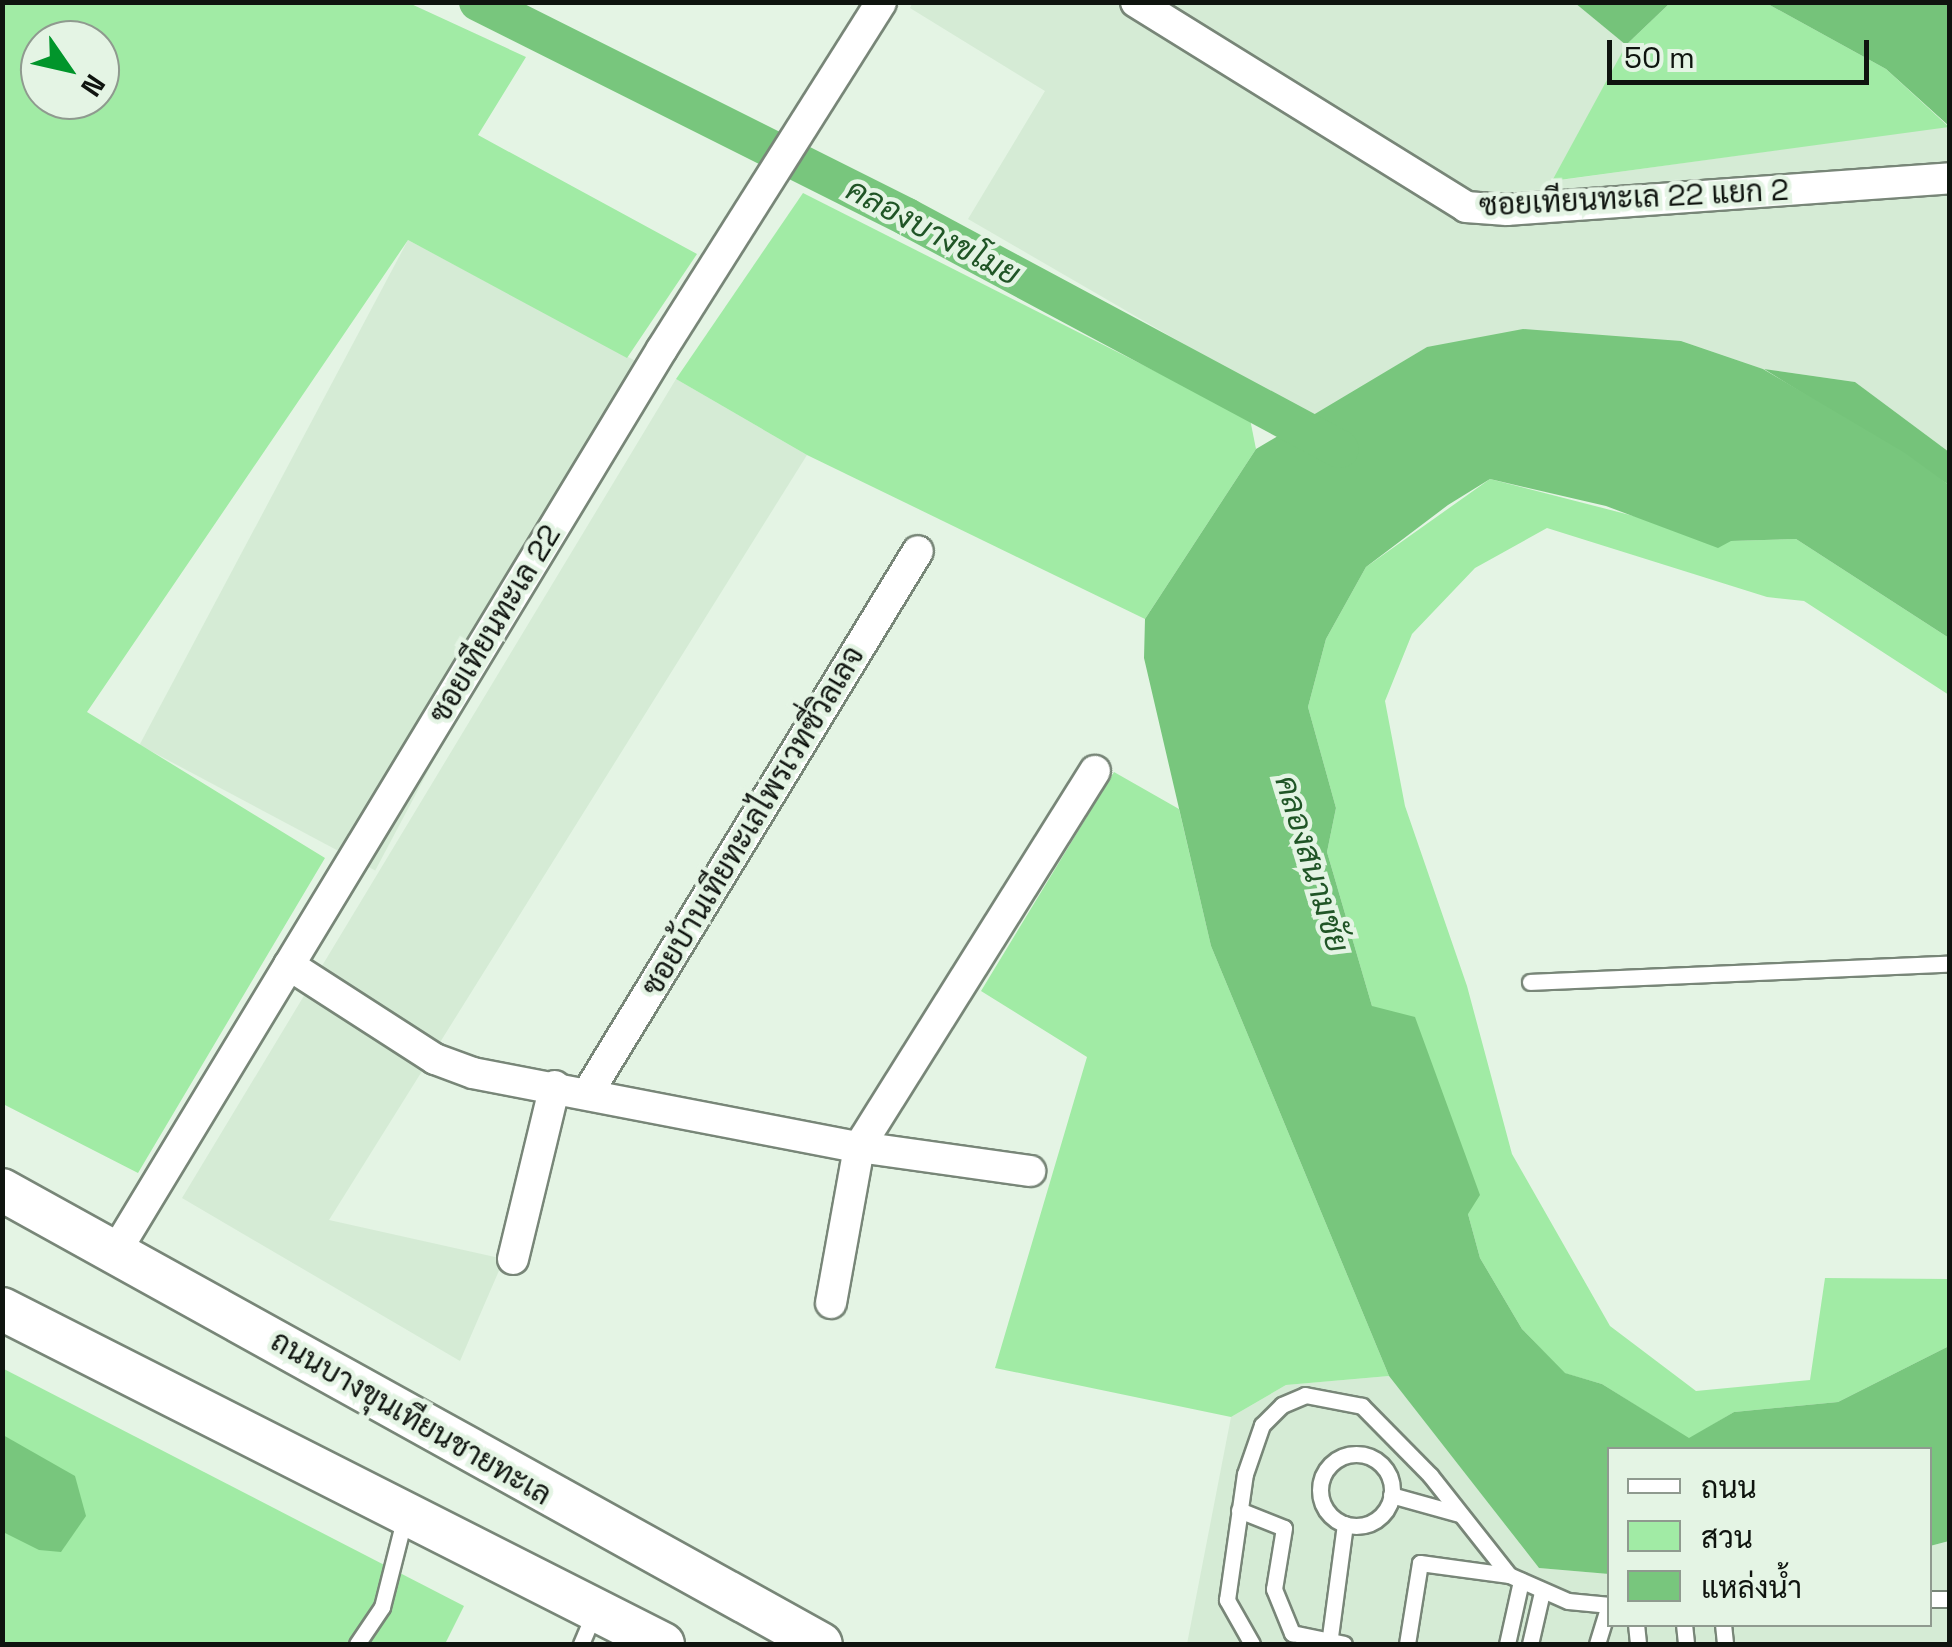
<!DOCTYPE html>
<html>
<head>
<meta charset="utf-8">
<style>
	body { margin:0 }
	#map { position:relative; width:1952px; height:1647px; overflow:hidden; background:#e4f4e4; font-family:"Space Grotesk",Sarabun,sans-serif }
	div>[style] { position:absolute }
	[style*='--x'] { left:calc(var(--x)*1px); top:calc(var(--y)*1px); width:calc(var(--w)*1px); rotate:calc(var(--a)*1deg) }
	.built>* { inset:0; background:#d5ebd5; transform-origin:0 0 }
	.green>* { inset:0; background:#a1eba5 }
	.forest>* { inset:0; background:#75c37a }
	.water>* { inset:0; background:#78c67d }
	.canal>* { height:38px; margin:-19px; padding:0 19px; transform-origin:19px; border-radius:19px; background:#78c67d }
	.roads { filter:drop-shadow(2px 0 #788678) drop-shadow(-2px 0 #788678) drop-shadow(0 2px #788678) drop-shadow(0 -2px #788678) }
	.lane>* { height:15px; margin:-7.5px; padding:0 7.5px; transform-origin:7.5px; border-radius:7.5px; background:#fff }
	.lane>.ring { margin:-7.5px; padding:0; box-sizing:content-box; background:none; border:15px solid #fff; border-radius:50% }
	.street>* { height:30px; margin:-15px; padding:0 15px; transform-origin:15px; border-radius:15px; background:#fff }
	.secondary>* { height:42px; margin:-21px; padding:0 21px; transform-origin:21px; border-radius:21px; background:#fff }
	span { translate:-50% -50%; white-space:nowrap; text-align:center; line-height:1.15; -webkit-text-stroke:9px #e4f4e4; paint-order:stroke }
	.street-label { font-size:30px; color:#0f140f }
	.water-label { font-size:32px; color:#205526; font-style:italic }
	.frame { position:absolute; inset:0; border:5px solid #0f140f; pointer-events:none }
	.legend { position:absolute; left:1607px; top:1447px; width:325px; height:180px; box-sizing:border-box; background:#e4f4e4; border:2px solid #8f9a8f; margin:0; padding:12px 18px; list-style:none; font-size:30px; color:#0f140f }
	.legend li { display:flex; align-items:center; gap:20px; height:50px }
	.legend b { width:50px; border:2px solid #8f9a8f }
	.north { position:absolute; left:20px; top:20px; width:100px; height:100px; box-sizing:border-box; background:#e4f4e4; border:2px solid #8f9a8f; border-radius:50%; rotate:124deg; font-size:28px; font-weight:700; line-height:40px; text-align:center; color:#0f140f }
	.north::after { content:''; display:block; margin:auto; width:35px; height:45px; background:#01952b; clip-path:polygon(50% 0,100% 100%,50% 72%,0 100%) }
	.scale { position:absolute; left:1607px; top:40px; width:262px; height:45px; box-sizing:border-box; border:5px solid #0f140f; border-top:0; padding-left:12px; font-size:30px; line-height:35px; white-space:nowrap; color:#0f140f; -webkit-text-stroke:8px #e4f4e4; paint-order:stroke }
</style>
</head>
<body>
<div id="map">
	<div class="built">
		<div style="clip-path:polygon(913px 2px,1575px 3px,1626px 45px,1554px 181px,1949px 126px,1949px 452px,1855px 382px,1763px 369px,1681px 341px,1427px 347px,1311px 418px,968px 219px,1045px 91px,910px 8px)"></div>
		<div style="left:408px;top:240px;width:267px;height:572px;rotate:28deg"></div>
		<div style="clip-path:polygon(676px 379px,807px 455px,329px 1220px,504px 1259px,460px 1361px,182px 1198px)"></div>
		<div style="clip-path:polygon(1389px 1376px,1539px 1568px,1609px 1574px,1610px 1624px,1930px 1624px,1930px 1546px,1949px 1541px,1949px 1644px,1187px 1644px,1231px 1417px,1286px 1385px)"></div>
	</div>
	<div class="green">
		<div style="clip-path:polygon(evenodd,2px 3px,409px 3px,526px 57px,478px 135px,697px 254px,627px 358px,408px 240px,87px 712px,325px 858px,138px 1173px,3px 1104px,2px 3px,40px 40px,100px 40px,100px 100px,40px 100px,40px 40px)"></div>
		<div style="clip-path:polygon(1670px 3px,1766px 3px,1886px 69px,1949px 127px,1552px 181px,1626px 45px)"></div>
		<div style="clip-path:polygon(803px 193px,1250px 419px,1256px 449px,1145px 619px,807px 455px,676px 379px)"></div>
		<div style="clip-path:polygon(1490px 479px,1731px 541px,1796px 539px,1949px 638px,1949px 695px,1804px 601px,1767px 597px,1547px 528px,1475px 568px,1412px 634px,1385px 701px,1405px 806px,1467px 986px,1512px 1154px,1610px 1326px,1696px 1391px,1810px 1380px,1825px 1278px,1949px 1279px,1949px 1346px,1838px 1402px,1734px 1412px,1689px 1439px,1602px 1384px,1564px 1373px,1522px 1329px,1480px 1258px,1468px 1214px,1372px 1006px,1327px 852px,1336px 808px,1308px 707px,1326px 639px,1366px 567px)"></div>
		<div style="clip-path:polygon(1114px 772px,1179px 809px,1211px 946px,1389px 1376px,1286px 1385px,1231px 1417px,995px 1368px,1087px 1057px,981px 991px)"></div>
		<div style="clip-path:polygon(2px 1368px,464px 1606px,445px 1644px,3px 1644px)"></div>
	</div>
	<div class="forest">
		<div style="clip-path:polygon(1575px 3px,1670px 3px,1626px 45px)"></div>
		<div style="clip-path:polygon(1766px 3px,1949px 3px,1949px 126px,1886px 69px)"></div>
		<div style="clip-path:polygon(1764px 369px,1855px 382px,1949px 452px,1949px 485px)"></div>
	</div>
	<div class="water">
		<div style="clip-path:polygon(1523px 329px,1681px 341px,1763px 369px,1905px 453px,1949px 485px,1949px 638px,1796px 539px,1731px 541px,1718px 548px,1606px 506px,1490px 479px,1448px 505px,1366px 567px,1326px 639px,1308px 707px,1336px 808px,1327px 852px,1372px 1006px,1415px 1017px,1480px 1195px,1468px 1214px,1480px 1258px,1522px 1329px,1565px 1373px,1602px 1384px,1689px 1438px,1734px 1412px,1838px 1402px,1949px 1346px,1949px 1541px,1930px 1546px,1930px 1450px,1610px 1450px,1609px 1574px,1539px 1568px,1389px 1376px,1211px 946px,1144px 658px,1145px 619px,1256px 449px,1427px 347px)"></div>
		<div style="clip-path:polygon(3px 1435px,75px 1476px,86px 1516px,61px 1552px,39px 1550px,3px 1532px)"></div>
	</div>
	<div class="canal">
		<div style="--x:478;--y:2;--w:480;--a:26.6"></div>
		<div style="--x:907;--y:217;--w:491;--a:28.2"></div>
	</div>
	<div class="roads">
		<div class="lane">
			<div style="--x:1530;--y:982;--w:420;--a:-2.5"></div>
			<div class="ring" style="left:1320px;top:1454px;width:57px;height:57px"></div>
			<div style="--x:1391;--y:1495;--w:71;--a:15.6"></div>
			<div style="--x:1239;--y:1510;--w:48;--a:21.8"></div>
			<div style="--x:1284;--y:1528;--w:62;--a:99.3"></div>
			<div style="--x:1274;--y:1589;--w:48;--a:67.8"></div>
			<div style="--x:1292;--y:1633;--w:53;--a:11.9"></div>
			<div style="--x:1930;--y:1599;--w:20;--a:0"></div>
			<div style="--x:1636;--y:1624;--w:20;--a:84"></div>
			<div style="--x:1684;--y:1624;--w:20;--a:84"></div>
			<div style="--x:1723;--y:1624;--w:20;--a:84"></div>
			<div style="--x:357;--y:1644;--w:45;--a:-56"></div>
			<div style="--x:382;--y:1607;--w:94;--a:-75.8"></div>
			<div style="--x:581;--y:1644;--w:34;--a:-67"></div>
			<div style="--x:1252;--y:1644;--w:51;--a:-119.6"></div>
			<div style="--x:1227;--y:1600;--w:127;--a:-81.9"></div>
			<div style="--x:1245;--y:1474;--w:52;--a:-70.9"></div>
			<div style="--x:1262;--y:1425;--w:28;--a:-45"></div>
			<div style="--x:1282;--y:1405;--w:25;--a:-23"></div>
			<div style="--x:1305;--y:1395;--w:58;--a:10.9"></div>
			<div style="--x:1362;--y:1406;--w:97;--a:45.4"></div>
			<div style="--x:1430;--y:1475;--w:127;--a:51.7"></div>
			<div style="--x:1509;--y:1575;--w:64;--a:23.8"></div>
			<div style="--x:1568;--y:1601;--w:42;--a:5.4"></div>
			<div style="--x:1329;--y:1644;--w:121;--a:-82.4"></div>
			<div style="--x:1407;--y:1644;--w:82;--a:-80.9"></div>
			<div style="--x:1420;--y:1563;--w:90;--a:7.7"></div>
			<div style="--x:1507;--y:1644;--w:65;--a:-77.5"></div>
			<div style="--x:1530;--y:1644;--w:53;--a:-77"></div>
			<div style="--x:1597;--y:1644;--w:41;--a:-72.9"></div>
		</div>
		<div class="street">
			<div style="--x:1136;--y:2;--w:388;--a:31.8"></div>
			<div style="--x:1466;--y:207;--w:41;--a:4.2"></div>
			<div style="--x:1507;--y:210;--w:444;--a:-4.1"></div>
			<div style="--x:289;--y:965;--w:174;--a:32.8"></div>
			<div style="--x:435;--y:1059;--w:40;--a:20.2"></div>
			<div style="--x:473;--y:1073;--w:393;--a:10.9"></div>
			<div style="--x:859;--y:1147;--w:173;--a:8"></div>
			<div style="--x:589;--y:1091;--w:632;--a:-58.65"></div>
			<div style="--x:116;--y:1251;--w:1054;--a:-58.81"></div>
			<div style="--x:662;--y:349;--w:410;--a:-57.7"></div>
			<div style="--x:513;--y:1259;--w:178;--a:-76.4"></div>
			<div style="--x:831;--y:1303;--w:158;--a:-79.8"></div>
			<div style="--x:859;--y:1147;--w:444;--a:-57.9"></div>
		</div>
		<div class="secondary">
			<div style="--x:2;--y:1190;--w:936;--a:29"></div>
			<div style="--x:2;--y:1309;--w:741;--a:26.88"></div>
		</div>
	</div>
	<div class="street-label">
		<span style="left:1634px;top:198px;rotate:-3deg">ซอยเทียนทะเล 22 แยก 2</span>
		<span style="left:495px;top:624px;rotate:-59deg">ซอยเทียนทะเล 22</span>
		<span style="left:753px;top:821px;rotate:-59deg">ซอยบ้านเทียทะเลไพรเวทซี่วิลเลจ</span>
		<span style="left:411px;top:1418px;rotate:30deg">ถนนบางขุนเทียนชายทะเล</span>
	</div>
	<div class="water-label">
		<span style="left:933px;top:232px;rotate:28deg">คลองบางขโมย</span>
		<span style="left:1312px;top:864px;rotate:73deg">คลองสนามชัย</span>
	</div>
	<div class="frame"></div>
	<ul class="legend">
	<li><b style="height:12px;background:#fff"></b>ถนน</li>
	<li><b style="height:28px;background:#a1eba5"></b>สวน</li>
	<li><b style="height:28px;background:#78c67d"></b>แหล่งน้ำ</li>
	</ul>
	<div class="north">N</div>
	<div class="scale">50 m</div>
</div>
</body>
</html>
